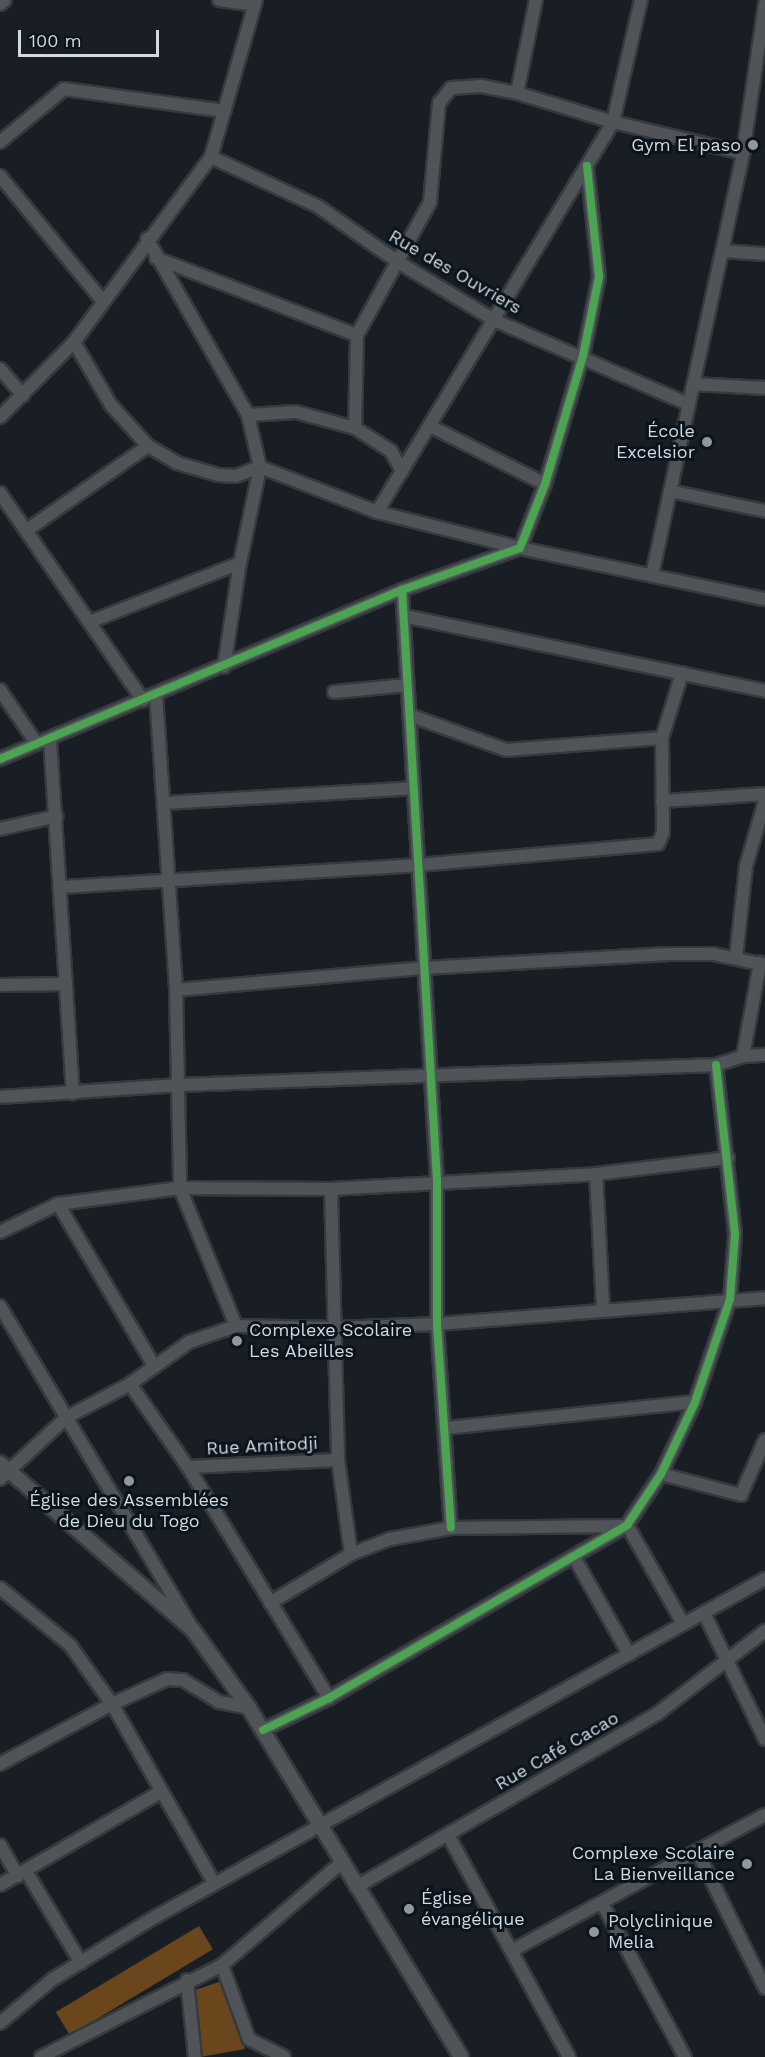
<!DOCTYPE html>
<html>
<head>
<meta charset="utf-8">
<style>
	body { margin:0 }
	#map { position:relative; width:765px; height:2057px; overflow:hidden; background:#181e23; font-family:"Work Sans",sans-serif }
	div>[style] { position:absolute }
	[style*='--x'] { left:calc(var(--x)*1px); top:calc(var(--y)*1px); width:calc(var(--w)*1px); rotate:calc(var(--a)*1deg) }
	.water>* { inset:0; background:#6b451b; transform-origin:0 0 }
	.roads { filter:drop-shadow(2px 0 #353a3e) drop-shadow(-2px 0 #353a3e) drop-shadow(0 2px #353a3e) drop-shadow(0 -2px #353a3e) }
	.minor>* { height:12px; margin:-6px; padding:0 6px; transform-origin:6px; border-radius:6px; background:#505459 }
	.tertiary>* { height:14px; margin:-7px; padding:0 7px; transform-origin:7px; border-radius:7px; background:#505459 }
	.cycleway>* { height:8px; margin:-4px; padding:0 4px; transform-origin:4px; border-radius:4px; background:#4ca352 }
	.dots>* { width:16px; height:16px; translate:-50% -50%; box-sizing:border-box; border:3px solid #0b141d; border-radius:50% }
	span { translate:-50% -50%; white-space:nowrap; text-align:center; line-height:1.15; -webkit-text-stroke:6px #0b141d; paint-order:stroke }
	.poi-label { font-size:18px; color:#d2d9df }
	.right { translate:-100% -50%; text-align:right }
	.left { translate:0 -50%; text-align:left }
	.street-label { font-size:18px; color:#d2d9df }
	.scale { position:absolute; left:18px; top:30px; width:141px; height:27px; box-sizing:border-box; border:3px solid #d2d9df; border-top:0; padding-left:8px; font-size:18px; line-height:21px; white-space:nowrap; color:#d2d9df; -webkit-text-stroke:4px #0b141d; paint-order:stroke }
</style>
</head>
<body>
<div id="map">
	<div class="water">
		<div style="left:199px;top:1926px;width:27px;height:167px;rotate:59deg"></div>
		<div style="clip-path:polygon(222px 1981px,245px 2049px,200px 2057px,192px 1991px)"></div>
	</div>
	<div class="roads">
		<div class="minor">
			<div style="--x:219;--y:0;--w:35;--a:8"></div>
			<div style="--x:0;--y:4;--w:6;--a:-39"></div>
			<div style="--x:517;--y:93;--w:95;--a:-78.5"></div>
			<div style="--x:0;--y:142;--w:83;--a:-39.6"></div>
			<div style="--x:64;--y:89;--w:162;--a:7.8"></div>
			<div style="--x:211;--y:157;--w:119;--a:24.8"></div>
			<div style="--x:319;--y:207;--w:96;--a:34.8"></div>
			<div style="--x:398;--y:262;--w:112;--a:31.1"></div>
			<div style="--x:494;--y:320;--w:211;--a:23.4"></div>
			<div style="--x:0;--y:176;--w:161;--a:50.6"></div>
			<div style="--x:722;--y:251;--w:43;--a:4"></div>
			<div style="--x:156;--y:258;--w:215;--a:21"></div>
			<div style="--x:357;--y:335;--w:93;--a:91.2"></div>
			<div style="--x:357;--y:335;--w:152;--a:-61.2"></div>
			<div style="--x:430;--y:202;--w:99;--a:-84.8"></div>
			<div style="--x:439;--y:103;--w:19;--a:-51"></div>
			<div style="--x:451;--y:88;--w:30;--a:-4"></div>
			<div style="--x:481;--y:86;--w:37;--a:11"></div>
			<div style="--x:517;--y:93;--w:100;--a:16.8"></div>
			<div style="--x:613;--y:122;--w:134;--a:13.4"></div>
			<div style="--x:74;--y:342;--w:73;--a:59.6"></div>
			<div style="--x:111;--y:405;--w:55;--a:47.9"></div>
			<div style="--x:148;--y:446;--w:34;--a:30"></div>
			<div style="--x:177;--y:463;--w:43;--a:16.3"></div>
			<div style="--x:218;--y:475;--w:18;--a:3"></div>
			<div style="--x:236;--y:476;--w:26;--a:-21"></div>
			<div style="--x:260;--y:467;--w:53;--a:-103"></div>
			<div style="--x:248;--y:415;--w:203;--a:-119.8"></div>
			<div style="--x:0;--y:369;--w:35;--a:49"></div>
			<div style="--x:693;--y:384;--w:72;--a:3.2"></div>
			<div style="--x:248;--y:415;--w:48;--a:-3.6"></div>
			<div style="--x:296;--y:412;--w:61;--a:15.2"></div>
			<div style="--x:355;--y:428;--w:43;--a:32.6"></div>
			<div style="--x:391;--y:451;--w:23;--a:61"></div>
			<div style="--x:0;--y:417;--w:105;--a:-45.4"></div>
			<div style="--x:74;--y:342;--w:230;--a:-53.5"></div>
			<div style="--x:211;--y:157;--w:163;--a:-74"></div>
			<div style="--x:430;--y:426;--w:129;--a:26.8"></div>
			<div style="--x:670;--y:491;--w:97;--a:11.9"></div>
			<div style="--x:0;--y:493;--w:252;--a:55.4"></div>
			<div style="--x:377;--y:512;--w:456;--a:-58.8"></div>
			<div style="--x:613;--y:122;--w:125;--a:-77.1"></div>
			<div style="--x:27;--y:530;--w:147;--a:-34.8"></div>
			<div style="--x:652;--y:575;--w:432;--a:-77.8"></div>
			<div style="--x:743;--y:153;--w:151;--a:-81.6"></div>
			<div style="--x:402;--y:590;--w:592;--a:86.61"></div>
			<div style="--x:437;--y:1181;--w:143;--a:90"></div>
			<div style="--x:437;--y:1324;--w:204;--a:86.1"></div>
			<div style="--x:404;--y:616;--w:369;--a:11.7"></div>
			<div style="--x:92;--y:621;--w:159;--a:-21.4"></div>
			<div style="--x:224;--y:667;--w:105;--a:-81.3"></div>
			<div style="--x:240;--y:563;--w:98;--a:-78.2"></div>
			<div style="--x:260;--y:467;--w:125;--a:21"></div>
			<div style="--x:377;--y:512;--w:147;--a:14.1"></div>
			<div style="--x:520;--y:548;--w:250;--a:11.8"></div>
			<div style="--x:0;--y:690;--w:65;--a:55.6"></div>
			<div style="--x:334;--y:692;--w:74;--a:-5.4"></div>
			<div style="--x:156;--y:695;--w:296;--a:86.1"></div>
			<div style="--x:176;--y:990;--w:198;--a:88.8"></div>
			<div style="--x:180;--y:1188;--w:149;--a:67.9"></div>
			<div style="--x:409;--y:715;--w:103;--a:19.8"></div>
			<div style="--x:506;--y:750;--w:156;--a:-4.4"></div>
			<div style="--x:50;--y:739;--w:355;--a:86.3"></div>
			<div style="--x:0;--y:759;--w:436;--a:-22.8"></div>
			<div style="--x:402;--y:590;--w:125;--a:-19.6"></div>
			<div style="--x:520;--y:548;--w:69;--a:-68.7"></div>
			<div style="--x:545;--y:484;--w:134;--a:-73.5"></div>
			<div style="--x:583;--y:356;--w:81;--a:-78.6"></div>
			<div style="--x:599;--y:277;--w:112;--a:-96.2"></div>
			<div style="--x:662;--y:801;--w:103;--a:-3.9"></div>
			<div style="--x:164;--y:803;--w:250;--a:-3.4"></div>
			<div style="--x:0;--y:829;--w:58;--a:-12.8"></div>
			<div style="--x:62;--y:887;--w:357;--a:-3.5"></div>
			<div style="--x:418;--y:865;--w:241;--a:-5"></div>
			<div style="--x:658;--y:844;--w:12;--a:-66"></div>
			<div style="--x:663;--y:833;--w:95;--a:-90.6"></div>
			<div style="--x:662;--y:738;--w:68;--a:-72.9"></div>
			<div style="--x:736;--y:957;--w:92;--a:-83.7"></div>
			<div style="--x:746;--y:866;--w:68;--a:-73.7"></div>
			<div style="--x:0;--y:985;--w:66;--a:-0.9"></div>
			<div style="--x:176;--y:990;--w:249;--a:-5.1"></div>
			<div style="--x:424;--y:968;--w:245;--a:-3.3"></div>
			<div style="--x:669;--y:954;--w:44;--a:0"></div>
			<div style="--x:713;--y:954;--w:53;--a:11.9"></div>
			<div style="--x:743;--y:1056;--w:95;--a:-79.6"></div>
			<div style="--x:0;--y:1097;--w:180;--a:-3.8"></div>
			<div style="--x:180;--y:1085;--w:536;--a:-2.14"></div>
			<div style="--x:716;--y:1065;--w:28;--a:-18"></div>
			<div style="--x:743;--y:1056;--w:22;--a:-3"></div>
			<div style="--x:596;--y:1174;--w:135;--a:87"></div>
			<div style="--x:331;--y:1189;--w:271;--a:88.5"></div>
			<div style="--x:338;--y:1460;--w:95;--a:82.1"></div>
			<div style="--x:58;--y:1204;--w:186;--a:59.3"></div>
			<div style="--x:0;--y:1232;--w:64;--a:-25.8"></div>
			<div style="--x:58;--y:1204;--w:123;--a:-7.5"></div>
			<div style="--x:180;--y:1188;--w:151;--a:0.4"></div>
			<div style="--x:331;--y:1189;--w:265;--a:-3.2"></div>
			<div style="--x:596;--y:1174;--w:133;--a:-6.9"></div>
			<div style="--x:0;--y:1306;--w:373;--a:59.2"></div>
			<div style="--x:130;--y:1384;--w:101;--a:55.1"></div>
			<div style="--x:188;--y:1467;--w:271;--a:58.6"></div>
			<div style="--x:446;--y:1428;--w:250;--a:-6"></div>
			<div style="--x:188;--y:1467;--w:150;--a:-2.7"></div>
			<div style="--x:661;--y:1474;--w:83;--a:14.7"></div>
			<div style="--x:741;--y:1495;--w:60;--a:-66.4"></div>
			<div style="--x:0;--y:1479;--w:91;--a:-42.8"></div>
			<div style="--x:67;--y:1417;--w:71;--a:-27.6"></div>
			<div style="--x:130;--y:1384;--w:72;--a:-35.4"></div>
			<div style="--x:189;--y:1342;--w:50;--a:-18.8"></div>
			<div style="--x:236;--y:1326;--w:101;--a:1.1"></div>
			<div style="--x:337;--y:1328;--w:100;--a:-2.3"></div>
			<div style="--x:437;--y:1324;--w:329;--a:-4.5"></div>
			<div style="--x:627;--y:1525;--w:113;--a:60.3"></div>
			<div style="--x:0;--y:1588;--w:90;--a:39.2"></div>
			<div style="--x:70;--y:1645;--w:72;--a:54.6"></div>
			<div style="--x:112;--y:1704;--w:206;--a:60.3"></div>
			<div style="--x:270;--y:1603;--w:95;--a:-31.2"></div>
			<div style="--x:351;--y:1554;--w:42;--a:-21"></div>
			<div style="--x:390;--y:1539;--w:62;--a:-10.2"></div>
			<div style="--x:451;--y:1528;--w:171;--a:-0.7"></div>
			<div style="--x:704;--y:1613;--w:140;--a:64.2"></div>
			<div style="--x:629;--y:1654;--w:155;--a:-28.9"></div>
			<div style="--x:263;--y:1730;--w:73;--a:-25.9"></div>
			<div style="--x:329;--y:1698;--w:345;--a:-30.1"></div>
			<div style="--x:627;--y:1525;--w:61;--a:-56.3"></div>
			<div style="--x:661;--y:1474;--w:80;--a:-64.7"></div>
			<div style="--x:695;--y:1402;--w:109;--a:-71.2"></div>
			<div style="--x:730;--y:1299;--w:65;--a:-85.6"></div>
			<div style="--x:735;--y:1234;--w:170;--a:-96.4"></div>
			<div style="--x:0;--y:1764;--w:127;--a:-28.2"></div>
			<div style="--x:112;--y:1704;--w:60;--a:-24.4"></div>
			<div style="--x:167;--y:1679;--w:16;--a:4"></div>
			<div style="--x:183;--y:1680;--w:42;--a:31.4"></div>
			<div style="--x:219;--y:1702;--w:31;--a:11"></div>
			<div style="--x:448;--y:1835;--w:253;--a:61.4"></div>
			<div style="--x:0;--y:1845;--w:36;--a:60"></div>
			<div style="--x:697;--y:1851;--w:77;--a:-27.9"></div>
			<div style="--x:26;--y:1871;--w:107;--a:59.1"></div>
			<div style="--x:0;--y:1885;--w:187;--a:-30.1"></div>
			<div style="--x:356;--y:1887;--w:349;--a:-29.9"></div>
			<div style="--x:658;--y:1713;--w:135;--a:-37.5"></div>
			<div style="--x:603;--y:1905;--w:173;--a:61.7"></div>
			<div style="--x:513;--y:1950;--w:209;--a:-28.3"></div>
			<div style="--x:697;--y:1851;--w:153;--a:63.6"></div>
			<div style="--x:222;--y:1965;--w:79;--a:70"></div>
			<div style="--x:249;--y:2039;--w:39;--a:27"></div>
			<div style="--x:187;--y:1980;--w:77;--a:84.1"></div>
			<div style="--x:0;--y:2023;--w:69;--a:-39.7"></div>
			<div style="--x:53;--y:1979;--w:119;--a:-31.3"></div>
			<div style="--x:155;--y:1917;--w:542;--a:-29.02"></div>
			<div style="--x:629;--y:1654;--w:112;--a:-119.6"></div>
			<div style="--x:41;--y:2057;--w:203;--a:-26.9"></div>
			<div style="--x:222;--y:1965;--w:157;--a:-40.6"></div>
		</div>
		<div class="tertiary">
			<div style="--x:0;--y:1463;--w:255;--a:40.9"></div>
			<div style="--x:193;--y:1630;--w:96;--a:54.3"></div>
			<div style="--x:249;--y:1708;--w:408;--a:58.7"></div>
		</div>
	</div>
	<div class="cycleway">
		<div style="--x:402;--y:590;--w:592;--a:86.61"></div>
		<div style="--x:437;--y:1181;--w:143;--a:90"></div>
		<div style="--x:437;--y:1324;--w:204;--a:86.1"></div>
		<div style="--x:0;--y:759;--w:436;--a:-22.8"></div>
		<div style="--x:402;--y:590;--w:125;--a:-19.6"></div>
		<div style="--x:520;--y:548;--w:69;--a:-68.7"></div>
		<div style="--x:545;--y:484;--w:134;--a:-73.5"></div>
		<div style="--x:583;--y:356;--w:81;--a:-78.6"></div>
		<div style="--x:599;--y:277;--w:112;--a:-96.2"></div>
		<div style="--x:263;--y:1730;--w:73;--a:-25.9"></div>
		<div style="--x:329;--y:1698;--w:345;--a:-30.1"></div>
		<div style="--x:627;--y:1525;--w:61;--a:-56.3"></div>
		<div style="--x:661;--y:1474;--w:80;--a:-64.7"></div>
		<div style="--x:695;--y:1402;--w:109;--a:-71.2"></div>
		<div style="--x:730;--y:1299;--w:65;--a:-85.6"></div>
		<div style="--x:735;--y:1234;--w:170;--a:-96.4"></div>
	</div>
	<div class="dots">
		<div style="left:753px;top:145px;background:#91989d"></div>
		<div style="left:707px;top:442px;background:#91989d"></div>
		<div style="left:237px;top:1341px;background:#91989d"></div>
		<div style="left:129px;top:1481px;background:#91989d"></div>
		<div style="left:747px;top:1864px;background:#91989d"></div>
		<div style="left:409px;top:1909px;background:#91989d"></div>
		<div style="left:594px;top:1932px;background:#91989d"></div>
	</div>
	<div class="poi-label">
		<span class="right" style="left:741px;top:145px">Gym El paso</span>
		<span class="right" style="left:695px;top:442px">École<br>Excelsior</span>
		<span class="left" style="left:249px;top:1341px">Complexe Scolaire<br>Les Abeilles</span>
		<span style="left:129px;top:1511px">Église des Assemblées<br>de Dieu du Togo</span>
		<span class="right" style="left:735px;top:1864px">Complexe Scolaire<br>La Bienveillance</span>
		<span class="left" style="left:421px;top:1909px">Église<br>évangélique</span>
		<span class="left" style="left:608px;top:1932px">Polyclinique<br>Melia</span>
	</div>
	<div class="street-label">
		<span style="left:455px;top:272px;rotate:30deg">Rue des Ouvriers</span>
		<span style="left:262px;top:1446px;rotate:-3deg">Rue Amitodji</span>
		<span style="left:557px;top:1751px;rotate:-30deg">Rue Café Cacao</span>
	</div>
	<div class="scale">100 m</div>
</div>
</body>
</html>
